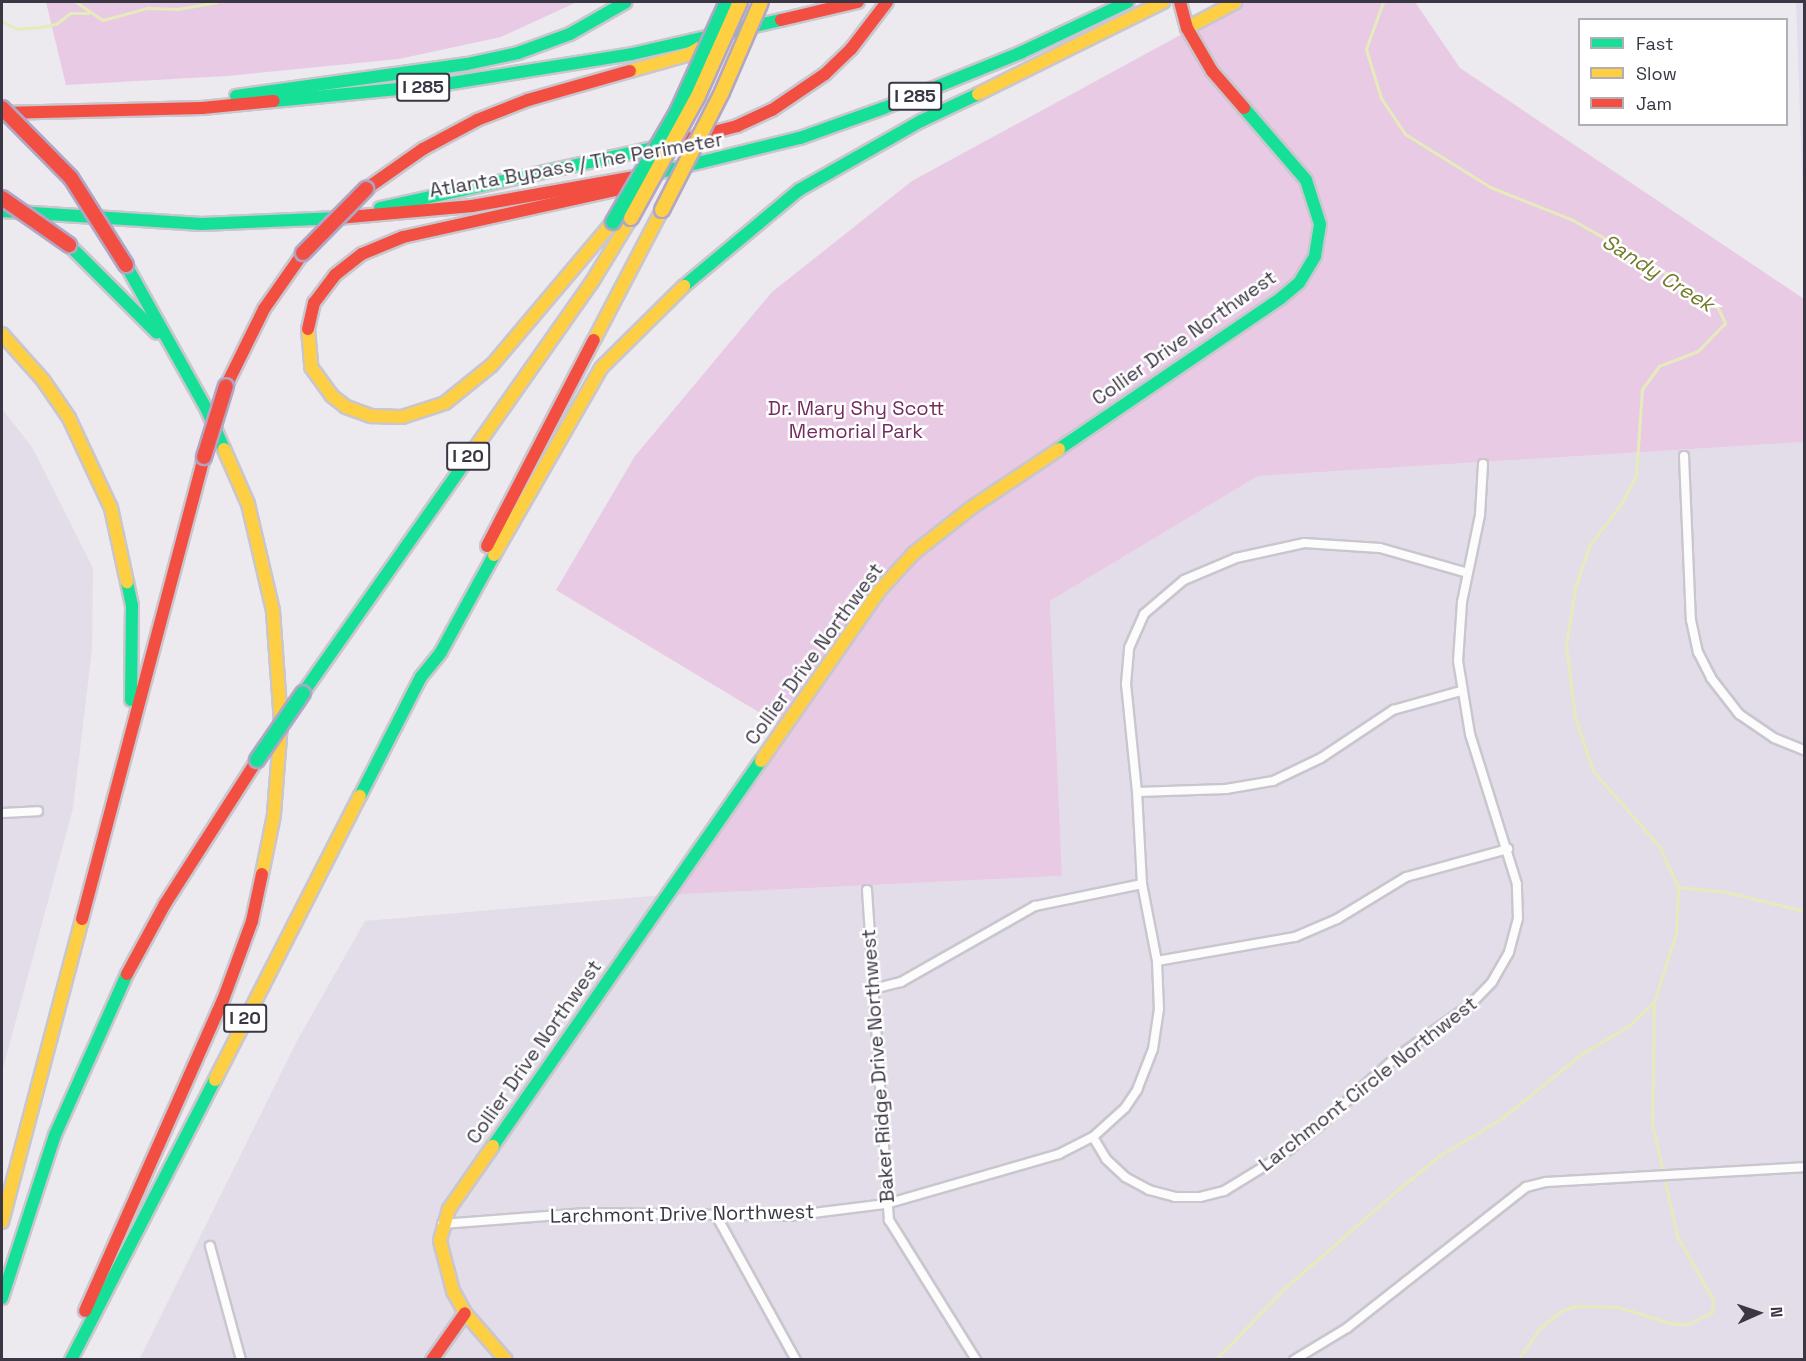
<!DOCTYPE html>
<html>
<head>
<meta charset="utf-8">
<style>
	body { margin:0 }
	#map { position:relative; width:1806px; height:1361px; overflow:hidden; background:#ece9ef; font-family:"Space Grotesk",sans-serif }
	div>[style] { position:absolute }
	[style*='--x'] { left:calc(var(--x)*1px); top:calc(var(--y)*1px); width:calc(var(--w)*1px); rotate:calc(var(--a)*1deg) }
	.residential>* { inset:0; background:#e2dde9 }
	.education>* { inset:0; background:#e3dcec }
	.green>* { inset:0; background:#e8cae5 }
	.stream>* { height:3px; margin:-1.5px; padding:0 1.5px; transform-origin:1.5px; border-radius:1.5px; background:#e6ebbb }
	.roads { filter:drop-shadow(2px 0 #c9c6cd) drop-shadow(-2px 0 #c9c6cd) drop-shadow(0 2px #c9c6cd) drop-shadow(0 -2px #c9c6cd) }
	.street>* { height:8px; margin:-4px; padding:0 4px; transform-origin:4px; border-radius:4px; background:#fcfcfd }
	.fast>* { height:12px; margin:-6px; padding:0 6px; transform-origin:6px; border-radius:6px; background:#16e098 }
	.slow>* { height:12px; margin:-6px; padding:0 6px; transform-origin:6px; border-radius:6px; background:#ffcf43 }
	.jam>* { height:12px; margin:-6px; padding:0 6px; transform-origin:6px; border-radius:6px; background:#f24e42 }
	.bridges { filter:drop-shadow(2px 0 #b1a6c5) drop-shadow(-2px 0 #b1a6c5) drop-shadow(0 2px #b1a6c5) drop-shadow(0 -2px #b1a6c5) }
	.fast-bridge>* { height:14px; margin:-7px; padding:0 7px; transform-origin:7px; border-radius:7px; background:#16e098 }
	.slow-bridge>* { height:14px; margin:-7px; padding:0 7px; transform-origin:7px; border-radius:7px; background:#ffcf43 }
	.jam-bridge>* { height:14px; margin:-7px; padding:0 7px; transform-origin:7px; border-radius:7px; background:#f24e42 }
	span { translate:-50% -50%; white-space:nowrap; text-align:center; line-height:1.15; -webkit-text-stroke:5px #fff; paint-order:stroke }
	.shield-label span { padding:2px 4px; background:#fff; border:2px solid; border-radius:4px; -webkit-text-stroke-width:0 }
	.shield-label { font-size:18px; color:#3a3644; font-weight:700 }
	.street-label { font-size:20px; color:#3a3644 }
	.park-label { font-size:20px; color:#732c5c }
	.water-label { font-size:21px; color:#727c2a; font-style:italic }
	.frame { position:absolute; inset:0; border:3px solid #3a3644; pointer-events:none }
	.legend { position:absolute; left:1578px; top:18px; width:210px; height:108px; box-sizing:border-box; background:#fff; border:2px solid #b0afb4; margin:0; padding:8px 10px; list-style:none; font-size:18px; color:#3a3644 }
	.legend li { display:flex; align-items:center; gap:12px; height:30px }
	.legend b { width:30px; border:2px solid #b0afb4 }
	.north { position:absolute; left:1728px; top:1283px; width:60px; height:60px; -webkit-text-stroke:4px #fff; paint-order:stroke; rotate:87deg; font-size:16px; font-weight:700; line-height:24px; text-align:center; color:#3a3644 }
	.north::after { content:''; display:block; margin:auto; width:21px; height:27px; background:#3a3644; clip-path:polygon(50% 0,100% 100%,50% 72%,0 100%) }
</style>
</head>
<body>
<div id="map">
	<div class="residential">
		<div style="clip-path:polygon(2px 409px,32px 447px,93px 568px,92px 649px,73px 808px,2px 1072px)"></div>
		<div style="clip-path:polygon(1804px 442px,1804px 1359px,139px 1360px,298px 1039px,365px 921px,664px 895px,1062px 876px,1050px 601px,1258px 476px)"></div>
	</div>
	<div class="education">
		<div style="clip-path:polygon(1796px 2px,1804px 2px,1804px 226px)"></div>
	</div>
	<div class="green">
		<div style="clip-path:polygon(46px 2px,577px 2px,501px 37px,399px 59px,227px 76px,66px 85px)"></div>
		<div style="clip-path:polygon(1241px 2px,1415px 2px,1460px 68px,1804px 299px,1804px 442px,1258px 476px,1050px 601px,1062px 876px,664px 895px,780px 725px,556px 590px,635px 456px,772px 292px,912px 181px)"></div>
	</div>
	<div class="stream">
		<div style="--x:76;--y:2;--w:32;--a:34"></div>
		<div style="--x:103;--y:20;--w:46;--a:-15.3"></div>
		<div style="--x:147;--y:8;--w:31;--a:2"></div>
		<div style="--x:178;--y:9;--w:40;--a:-10"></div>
		<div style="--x:1383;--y:2;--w:50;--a:109.9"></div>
		<div style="--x:1366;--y:49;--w:51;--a:73"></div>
		<div style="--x:1381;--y:98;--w:43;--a:56.3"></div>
		<div style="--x:1405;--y:134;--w:100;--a:31.9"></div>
		<div style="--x:1490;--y:187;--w:87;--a:21.6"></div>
		<div style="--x:1571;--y:219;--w:115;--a:29.7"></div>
		<div style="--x:1671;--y:276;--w:29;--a:41"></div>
		<div style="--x:1693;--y:295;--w:28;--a:27"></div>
		<div style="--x:1718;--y:308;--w:17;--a:65"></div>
		<div style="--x:1725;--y:323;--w:39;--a:134"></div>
		<div style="--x:1698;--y:351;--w:42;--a:159"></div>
		<div style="--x:1659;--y:366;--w:29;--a:126"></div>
		<div style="--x:1642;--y:389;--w:86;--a:94"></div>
		<div style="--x:1636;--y:475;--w:29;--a:117"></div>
		<div style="--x:1623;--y:501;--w:56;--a:127.1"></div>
		<div style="--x:1589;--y:546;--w:44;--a:108.4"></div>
		<div style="--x:1575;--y:588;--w:58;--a:99"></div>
		<div style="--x:1566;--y:645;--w:73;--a:82.9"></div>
		<div style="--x:1575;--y:717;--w:57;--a:71.6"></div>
		<div style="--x:1593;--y:771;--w:100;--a:48.7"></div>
		<div style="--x:1659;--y:846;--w:45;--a:65.1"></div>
		<div style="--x:1678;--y:887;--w:46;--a:92.5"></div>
		<div style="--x:1676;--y:933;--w:72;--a:107.7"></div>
		<div style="--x:1654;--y:1002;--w:121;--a:90.9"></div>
		<div style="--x:1652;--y:1123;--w:116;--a:77.5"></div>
		<div style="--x:1677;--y:1236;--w:73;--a:60.6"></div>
		<div style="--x:1713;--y:1300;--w:12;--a:95"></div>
		<div style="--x:1712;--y:1312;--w:27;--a:153"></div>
		<div style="--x:1688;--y:1324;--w:15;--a:180"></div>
		<div style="--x:1673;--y:1324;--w:58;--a:-162.8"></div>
		<div style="--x:1618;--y:1307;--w:43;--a:-178.7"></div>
		<div style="--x:1575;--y:1306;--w:15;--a:160"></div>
		<div style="--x:1561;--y:1311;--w:28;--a:141"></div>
		<div style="--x:1539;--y:1329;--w:37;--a:124"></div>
		<div style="--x:2;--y:21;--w:17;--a:28"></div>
		<div style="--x:17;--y:29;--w:25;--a:-5"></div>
		<div style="--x:42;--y:27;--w:14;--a:-12"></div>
		<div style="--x:56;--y:24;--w:18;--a:-38"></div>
		<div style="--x:70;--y:13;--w:18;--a:0"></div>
		<div style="--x:1678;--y:887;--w:49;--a:5.8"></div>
		<div style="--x:1727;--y:892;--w:79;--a:13.9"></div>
		<div style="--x:1215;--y:1360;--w:102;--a:-45.8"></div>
		<div style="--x:1286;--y:1287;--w:145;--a:-41.1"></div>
		<div style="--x:1395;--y:1192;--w:57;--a:-39.3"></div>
		<div style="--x:1439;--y:1156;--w:74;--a:-31.1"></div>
		<div style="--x:1502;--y:1118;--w:100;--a:-38.9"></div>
		<div style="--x:1580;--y:1055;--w:58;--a:-31"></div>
		<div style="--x:1630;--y:1025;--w:33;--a:-44"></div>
	</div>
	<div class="roads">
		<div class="street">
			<div style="--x:1684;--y:456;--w:164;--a:87.6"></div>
			<div style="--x:1691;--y:620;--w:33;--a:78"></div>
			<div style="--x:1698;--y:652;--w:29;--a:63"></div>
			<div style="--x:1711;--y:678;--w:46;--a:52.1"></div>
			<div style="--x:1739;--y:714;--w:42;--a:34.4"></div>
			<div style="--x:1774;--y:738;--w:32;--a:22"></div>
			<div style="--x:1137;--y:792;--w:89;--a:-1.9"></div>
			<div style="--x:1226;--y:789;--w:48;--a:-9.7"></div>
			<div style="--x:1273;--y:781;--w:53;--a:-25.6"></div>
			<div style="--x:1321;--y:758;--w:87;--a:-33.7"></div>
			<div style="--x:1393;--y:710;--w:71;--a:-15.6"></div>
			<div style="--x:2;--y:813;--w:36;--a:-3"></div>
			<div style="--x:867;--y:890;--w:331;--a:86.2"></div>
			<div style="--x:889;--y:1220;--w:165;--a:58.1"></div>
			<div style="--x:1157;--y:961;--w:140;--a:-9.9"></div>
			<div style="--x:1295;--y:937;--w:46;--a:-23.2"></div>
			<div style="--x:1337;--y:919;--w:81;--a:-31.3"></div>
			<div style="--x:1406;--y:877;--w:106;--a:-15.4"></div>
			<div style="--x:873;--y:989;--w:29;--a:-14"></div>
			<div style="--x:901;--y:982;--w:154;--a:-29.6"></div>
			<div style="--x:1035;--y:906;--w:109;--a:-11.6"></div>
			<div style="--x:1093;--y:1137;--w:26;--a:59"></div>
			<div style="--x:1106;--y:1159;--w:26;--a:43"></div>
			<div style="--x:1125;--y:1177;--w:27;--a:28"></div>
			<div style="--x:1149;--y:1190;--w:27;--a:15"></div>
			<div style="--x:1175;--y:1197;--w:25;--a:0"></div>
			<div style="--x:1200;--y:1197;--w:25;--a:-14"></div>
			<div style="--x:1224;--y:1191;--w:63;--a:-31.4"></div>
			<div style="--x:1278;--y:1158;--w:49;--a:-37.6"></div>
			<div style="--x:1317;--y:1128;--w:102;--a:-41.8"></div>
			<div style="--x:1393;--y:1060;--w:95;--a:-35.5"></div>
			<div style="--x:1470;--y:1005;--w:32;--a:-46"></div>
			<div style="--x:1492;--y:982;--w:34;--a:-60"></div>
			<div style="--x:1509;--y:952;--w:35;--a:-75"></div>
			<div style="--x:1518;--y:918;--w:34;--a:-92"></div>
			<div style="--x:1517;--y:884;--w:157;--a:-107.4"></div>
			<div style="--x:1470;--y:734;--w:74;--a:-99.3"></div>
			<div style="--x:1458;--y:661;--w:59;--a:-86.1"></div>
			<div style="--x:1462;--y:602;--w:89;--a:-78.3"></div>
			<div style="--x:1480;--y:515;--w:51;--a:-86.6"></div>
			<div style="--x:717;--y:1217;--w:163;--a:61.1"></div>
			<div style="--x:442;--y:1224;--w:144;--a:-4.4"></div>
			<div style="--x:586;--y:1213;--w:203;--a:0.8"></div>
			<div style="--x:789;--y:1216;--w:98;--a:-7.1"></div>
			<div style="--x:886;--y:1204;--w:180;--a:-16.1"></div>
			<div style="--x:1059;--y:1154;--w:38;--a:-27"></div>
			<div style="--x:1093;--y:1137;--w:43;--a:-42.2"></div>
			<div style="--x:1125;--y:1108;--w:22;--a:-56"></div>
			<div style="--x:1137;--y:1090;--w:44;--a:-68.7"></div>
			<div style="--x:1153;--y:1049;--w:40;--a:-81.5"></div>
			<div style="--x:1159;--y:1009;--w:48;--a:-92.4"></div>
			<div style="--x:1157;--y:961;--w:78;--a:-101"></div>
			<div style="--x:1142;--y:884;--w:92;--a:-93.1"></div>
			<div style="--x:1137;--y:792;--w:109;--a:-95.8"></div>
			<div style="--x:1126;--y:684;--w:36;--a:-85"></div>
			<div style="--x:1129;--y:648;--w:37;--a:-66"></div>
			<div style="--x:1144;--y:614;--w:52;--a:-40.4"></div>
			<div style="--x:1184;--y:580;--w:56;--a:-22.9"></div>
			<div style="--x:1236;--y:558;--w:70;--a:-12.4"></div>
			<div style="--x:1304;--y:543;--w:76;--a:3.8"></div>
			<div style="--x:1380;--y:548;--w:91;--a:15.9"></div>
			<div style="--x:210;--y:1246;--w:118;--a:74.8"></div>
			<div style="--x:1294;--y:1360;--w:62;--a:-31.1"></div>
			<div style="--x:1347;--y:1328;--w:228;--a:-38.2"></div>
			<div style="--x:1526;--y:1187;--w:21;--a:-14"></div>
			<div style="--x:1546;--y:1182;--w:258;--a:-3.3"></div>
		</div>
		<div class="fast">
			<div style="--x:236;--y:96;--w:233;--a:-7.9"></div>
			<div style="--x:467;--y:64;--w:52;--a:-12.2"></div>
			<div style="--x:518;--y:53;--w:55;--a:-20.1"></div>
			<div style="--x:570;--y:34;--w:64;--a:-29.7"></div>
			<div style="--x:274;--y:101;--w:166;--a:-5.5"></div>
			<div style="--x:439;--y:85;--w:195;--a:-9.1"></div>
			<div style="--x:632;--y:54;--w:153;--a:-12.9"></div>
			<div style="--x:657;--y:173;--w:147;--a:-13.8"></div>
			<div style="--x:800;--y:138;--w:89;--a:-19.7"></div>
			<div style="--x:884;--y:108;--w:147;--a:-22"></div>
			<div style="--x:1020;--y:53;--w:119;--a:-25.3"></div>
			<div style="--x:380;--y:208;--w:284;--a:-12.4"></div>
			<div style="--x:2;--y:211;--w:200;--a:3.7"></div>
			<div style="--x:202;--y:224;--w:136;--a:-2.5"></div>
			<div style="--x:69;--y:245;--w:124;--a:45"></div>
			<div style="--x:126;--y:265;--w:166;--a:60.8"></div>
			<div style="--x:207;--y:410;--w:43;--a:66.4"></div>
			<div style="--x:684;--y:286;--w:150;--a:-39.9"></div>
			<div style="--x:799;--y:190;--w:140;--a:-29.5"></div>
			<div style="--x:921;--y:121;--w:63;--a:-25.3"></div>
			<div style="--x:1059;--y:449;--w:268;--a:-34.2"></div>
			<div style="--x:1281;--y:298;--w:23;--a:-40"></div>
			<div style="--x:1299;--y:283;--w:31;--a:-59"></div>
			<div style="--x:1315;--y:256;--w:32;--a:-81"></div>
			<div style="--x:1320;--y:224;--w:46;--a:-107.7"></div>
			<div style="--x:1306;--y:180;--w:95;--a:-130.7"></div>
			<div style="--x:127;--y:582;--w:24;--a:78"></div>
			<div style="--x:132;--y:605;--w:95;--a:90.6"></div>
			<div style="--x:303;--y:693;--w:292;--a:-54.9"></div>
			<div style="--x:360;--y:796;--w:134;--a:-62.9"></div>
			<div style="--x:421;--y:677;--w:32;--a:-51"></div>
			<div style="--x:441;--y:652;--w:111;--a:-61.3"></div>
			<div style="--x:493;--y:1146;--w:469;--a:-55.2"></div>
			<div style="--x:2;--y:1298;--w:171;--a:-72"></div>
			<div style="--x:55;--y:1135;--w:176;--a:-65.9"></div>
			<div style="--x:71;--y:1360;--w:315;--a:-62.8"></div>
		</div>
		<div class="slow">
			<div style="--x:1187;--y:28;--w:55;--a:-28"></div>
			<div style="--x:630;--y:71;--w:59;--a:-15.7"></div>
			<div style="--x:687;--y:55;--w:24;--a:-30"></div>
			<div style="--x:978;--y:94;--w:207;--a:-26.4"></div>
			<div style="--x:308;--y:329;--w:38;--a:85"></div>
			<div style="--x:311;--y:367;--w:36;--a:54"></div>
			<div style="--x:332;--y:396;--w:18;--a:38"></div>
			<div style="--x:346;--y:407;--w:27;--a:20"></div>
			<div style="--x:371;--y:416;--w:31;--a:2"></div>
			<div style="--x:402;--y:417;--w:45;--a:-18"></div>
			<div style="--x:445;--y:403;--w:60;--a:-39"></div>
			<div style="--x:492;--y:365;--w:187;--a:-49.8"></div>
			<div style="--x:2;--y:334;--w:62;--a:48.3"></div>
			<div style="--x:43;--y:380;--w:46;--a:55.6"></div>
			<div style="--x:69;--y:418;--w:99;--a:65"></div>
			<div style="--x:111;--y:508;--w:76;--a:77.8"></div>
			<div style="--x:594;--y:340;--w:147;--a:-62.4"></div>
			<div style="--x:224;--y:449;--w:60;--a:66.4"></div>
			<div style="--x:248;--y:504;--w:110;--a:76.8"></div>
			<div style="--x:273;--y:611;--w:112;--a:85.9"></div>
			<div style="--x:281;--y:723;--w:92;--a:94.4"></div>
			<div style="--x:274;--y:815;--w:60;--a:101.5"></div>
			<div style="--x:471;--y:454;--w:210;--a:-54.9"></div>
			<div style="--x:592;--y:282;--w:75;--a:-58.6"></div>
			<div style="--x:494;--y:555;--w:215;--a:-60.2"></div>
			<div style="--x:601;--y:368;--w:117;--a:-44.7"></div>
			<div style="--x:761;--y:761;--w:207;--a:-55.2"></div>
			<div style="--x:879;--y:591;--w:52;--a:-47.4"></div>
			<div style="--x:914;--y:553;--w:73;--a:-38.3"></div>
			<div style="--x:971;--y:508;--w:106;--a:-33.8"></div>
			<div style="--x:215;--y:1080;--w:319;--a:-63"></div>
			<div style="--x:493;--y:1146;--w:77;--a:124.9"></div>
			<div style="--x:449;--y:1209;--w:33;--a:106"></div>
			<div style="--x:440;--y:1241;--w:52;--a:75.4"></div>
			<div style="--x:453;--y:1291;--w:25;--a:61"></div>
			<div style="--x:465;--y:1313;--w:62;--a:48.9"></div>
			<div style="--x:2;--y:1222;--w:313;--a:-75.2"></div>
		</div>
		<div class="jam">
			<div style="--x:1180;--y:2;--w:27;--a:75"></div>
			<div style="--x:1187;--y:28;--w:50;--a:59.8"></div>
			<div style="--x:1212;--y:71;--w:49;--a:49.1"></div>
			<div style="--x:781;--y:20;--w:79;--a:-13.2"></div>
			<div style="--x:2;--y:113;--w:200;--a:-1.4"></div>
			<div style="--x:202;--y:108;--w:72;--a:-5.6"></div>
			<div style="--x:657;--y:147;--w:83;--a:-14.7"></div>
			<div style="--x:737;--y:126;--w:38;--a:-25"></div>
			<div style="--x:772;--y:110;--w:64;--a:-34.2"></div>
			<div style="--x:825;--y:74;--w:36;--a:-44"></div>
			<div style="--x:851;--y:49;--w:59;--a:-52.5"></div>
			<div style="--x:366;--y:189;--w:70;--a:-35.1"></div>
			<div style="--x:423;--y:149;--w:61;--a:-28.2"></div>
			<div style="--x:477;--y:120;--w:55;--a:-21.4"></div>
			<div style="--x:528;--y:100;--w:106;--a:-15.9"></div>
			<div style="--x:338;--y:218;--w:135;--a:-5.1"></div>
			<div style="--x:472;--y:206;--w:188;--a:-10.1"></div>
			<div style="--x:308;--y:329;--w:27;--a:-77"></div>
			<div style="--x:314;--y:303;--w:35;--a:-53"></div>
			<div style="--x:335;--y:275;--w:34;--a:-38"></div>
			<div style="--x:362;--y:254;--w:44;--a:-22.5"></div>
			<div style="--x:403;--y:237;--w:226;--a:-12.5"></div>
			<div style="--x:226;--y:386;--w:86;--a:-63.7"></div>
			<div style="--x:264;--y:309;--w:68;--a:-55.1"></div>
			<div style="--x:487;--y:546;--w:232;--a:-62.6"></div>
			<div style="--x:82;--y:919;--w:478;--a:-75.2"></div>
			<div style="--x:127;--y:974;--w:80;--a:-61.5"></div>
			<div style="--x:165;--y:904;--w:171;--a:-57.4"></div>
			<div style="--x:85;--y:1311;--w:340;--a:-66.1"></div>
			<div style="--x:223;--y:1000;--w:84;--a:-69.8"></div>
			<div style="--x:252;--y:921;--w:48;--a:-78"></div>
			<div style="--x:432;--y:1360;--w:57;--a:-54.9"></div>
		</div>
	</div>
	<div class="bridges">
		<div class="fast-bridge">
			<div style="--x:613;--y:222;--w:127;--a:-59.8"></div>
			<div style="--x:677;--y:112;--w:119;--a:-65.6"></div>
			<div style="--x:257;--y:760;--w:81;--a:-55.5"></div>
		</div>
		<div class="slow-bridge">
			<div style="--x:662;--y:210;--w:132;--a:-63"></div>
			<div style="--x:722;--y:92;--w:98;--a:-66.6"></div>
			<div style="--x:631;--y:218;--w:139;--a:-61.2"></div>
			<div style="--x:698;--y:96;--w:103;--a:-65.9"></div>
		</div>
		<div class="jam-bridge">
			<div style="--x:2;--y:108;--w:98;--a:45.4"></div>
			<div style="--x:71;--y:178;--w:103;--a:57.7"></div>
			<div style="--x:2;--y:198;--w:82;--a:35"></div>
			<div style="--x:303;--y:253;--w:90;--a:-45.5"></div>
			<div style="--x:204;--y:457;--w:74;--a:-72.8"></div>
		</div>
	</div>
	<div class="shield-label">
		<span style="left:423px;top:87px">I 285</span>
		<span style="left:915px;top:96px">I 285</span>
		<span style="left:468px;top:456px">I 20</span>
		<span style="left:245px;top:1018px">I 20</span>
	</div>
	<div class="street-label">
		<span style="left:576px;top:165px;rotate:-10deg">Atlanta Bypass / The Perimeter</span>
		<span style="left:1184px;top:338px;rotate:-35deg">Collier Drive Northwest</span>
		<span style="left:814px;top:654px;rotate:-54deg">Collier Drive Northwest</span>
		<span style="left:534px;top:1052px;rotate:-55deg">Collier Drive Northwest</span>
		<span style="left:878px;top:1066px;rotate:-94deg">Baker Ridge Drive Northwest</span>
		<span style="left:1368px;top:1084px;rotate:-38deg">Larchmont Circle Northwest</span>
		<span style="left:682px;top:1214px;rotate:-1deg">Larchmont Drive Northwest</span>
	</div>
	<div class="park-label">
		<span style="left:856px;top:420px">Dr. Mary Shy Scott<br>Memorial Park</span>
	</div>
	<div class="water-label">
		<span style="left:1658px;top:273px;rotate:32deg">Sandy Creek</span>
	</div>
	<div class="frame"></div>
	<ul class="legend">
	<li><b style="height:8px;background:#16e098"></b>Fast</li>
	<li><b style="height:8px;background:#ffcf43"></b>Slow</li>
	<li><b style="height:8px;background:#f24e42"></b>Jam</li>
	</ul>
	<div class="north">N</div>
</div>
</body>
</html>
